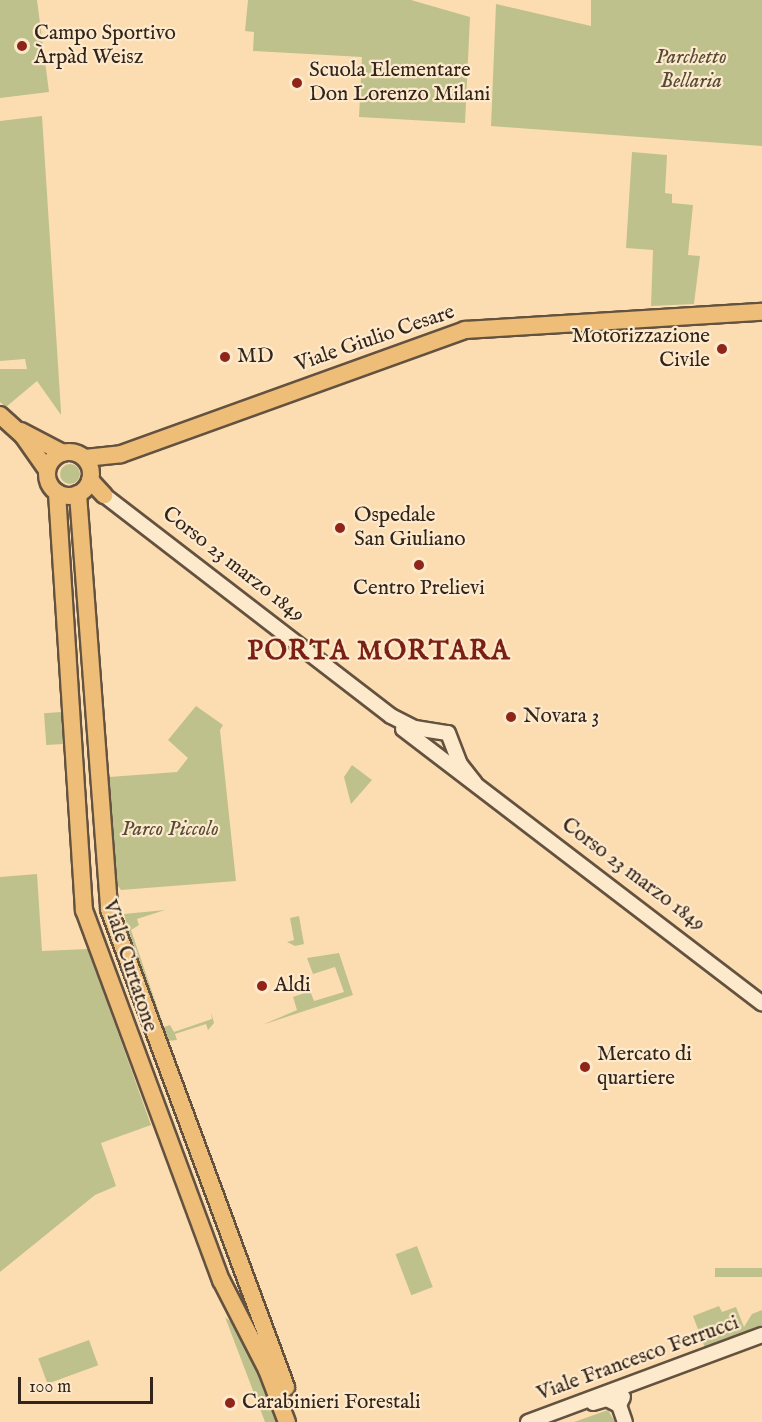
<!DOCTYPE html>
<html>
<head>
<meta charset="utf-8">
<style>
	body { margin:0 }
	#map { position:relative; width:762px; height:1422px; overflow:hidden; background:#fcddb1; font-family:"IM FELL English",serif }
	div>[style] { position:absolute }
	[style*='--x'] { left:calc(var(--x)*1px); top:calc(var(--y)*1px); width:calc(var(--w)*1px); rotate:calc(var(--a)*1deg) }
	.green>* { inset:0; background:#bfc18c; transform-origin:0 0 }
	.round { border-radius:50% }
	.roads { filter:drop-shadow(2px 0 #645240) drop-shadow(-2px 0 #645240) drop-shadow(0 2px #645240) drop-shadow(0 -2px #645240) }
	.minor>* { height:14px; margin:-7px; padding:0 7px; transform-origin:7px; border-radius:7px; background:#fde9cc }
	.major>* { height:16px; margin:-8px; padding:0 8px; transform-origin:8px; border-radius:8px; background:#eebe78 }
	.major>.ring { margin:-8px; padding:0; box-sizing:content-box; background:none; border:16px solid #eebe78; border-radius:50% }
	.dots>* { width:16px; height:16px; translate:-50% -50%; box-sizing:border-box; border:3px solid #fde9cc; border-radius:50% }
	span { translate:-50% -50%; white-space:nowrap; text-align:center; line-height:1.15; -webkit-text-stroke:4.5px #fde9cc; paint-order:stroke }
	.poi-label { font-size:21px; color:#32241b }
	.left { translate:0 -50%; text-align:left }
	.right { translate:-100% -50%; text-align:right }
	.park-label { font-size:21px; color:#554b37; font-style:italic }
	.street-label { font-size:21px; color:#32241b }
	.district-label { font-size:27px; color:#7a1f14; font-weight:700; letter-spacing:1.5px }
	.scale { position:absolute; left:18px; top:1377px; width:135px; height:27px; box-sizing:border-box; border:3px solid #32241b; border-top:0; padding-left:8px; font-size:18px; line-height:21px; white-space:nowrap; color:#32241b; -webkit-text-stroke:4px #fde9cc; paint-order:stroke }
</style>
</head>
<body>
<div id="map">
	<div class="green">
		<div style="clip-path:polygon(0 0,37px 0,49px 92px,0 98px)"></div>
		<div style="clip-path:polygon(248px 0,411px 0,470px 17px,465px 123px,359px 117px,362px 57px,253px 51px,254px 32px,245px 31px)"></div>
		<div style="clip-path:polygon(591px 0,762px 0,762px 146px,491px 126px,496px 4px,591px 26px)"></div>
		<div style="clip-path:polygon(42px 116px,61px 411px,61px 415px,37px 381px,6px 407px,0 402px,0 369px,27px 369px,25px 359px,0 361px,0 121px)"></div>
		<div style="clip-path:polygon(632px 152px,667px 155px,665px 193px,672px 194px,672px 203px,693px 205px,688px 255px,700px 256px,694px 304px,651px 306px,653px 250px,626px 248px)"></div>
		<div class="round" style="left:60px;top:464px;width:20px;height:20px"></div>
		<div style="clip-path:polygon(196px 706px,223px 725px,220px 730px,236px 881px,121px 890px,113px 879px,109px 777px,177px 772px,188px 758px,168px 740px)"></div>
		<div style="left:61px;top:712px;width:32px;height:17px;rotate:86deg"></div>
		<div style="clip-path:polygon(352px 765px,372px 780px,351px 804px,344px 777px)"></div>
		<div style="clip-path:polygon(37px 874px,42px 951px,88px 949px,151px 1125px,101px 1143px,116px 1186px,95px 1195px,0 1272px,0 877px)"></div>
		<div style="clip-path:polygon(165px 910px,137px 919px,139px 925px,131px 930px,164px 1027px,170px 1025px,174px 1032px,212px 1019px,211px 1012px,214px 1023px,208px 1030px,206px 1024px,175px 1034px,177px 1040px,168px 1041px,163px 1038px,143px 980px,124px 914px)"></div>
		<div style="clip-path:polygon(299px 916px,304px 944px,295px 946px,287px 942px,294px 940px,290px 918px)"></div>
		<div style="clip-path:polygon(339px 953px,353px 995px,262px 1025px,297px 1010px,293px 997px,310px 991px,314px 1001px,344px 992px,335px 967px,313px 974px,307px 958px)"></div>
		<div style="left:417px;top:1246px;width:44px;height:23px;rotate:69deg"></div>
		<div style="left:762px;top:1268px;width:9px;height:47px;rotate:90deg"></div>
		<div style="clip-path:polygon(719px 1306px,722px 1312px,736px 1307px,744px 1327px,752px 1314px,762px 1310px,762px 1326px,705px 1348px,693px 1316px)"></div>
		<div style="clip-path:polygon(225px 1317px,236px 1326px,246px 1344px,281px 1422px,265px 1422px)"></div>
		<div style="left:89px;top:1340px;width:27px;height:54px;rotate:70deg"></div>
		<div style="clip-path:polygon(608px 1410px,615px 1422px,574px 1422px)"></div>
	</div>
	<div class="roads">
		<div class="minor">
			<div style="--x:104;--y:495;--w:362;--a:37.6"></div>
			<div style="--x:391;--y:716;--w:27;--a:27"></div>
			<div style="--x:415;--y:728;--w:33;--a:9"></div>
			<div style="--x:448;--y:733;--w:33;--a:69"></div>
			<div style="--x:460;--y:764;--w:24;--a:52"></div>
			<div style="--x:403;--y:729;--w:452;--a:37.4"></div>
			<div style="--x:623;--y:1397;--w:9;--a:117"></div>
			<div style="--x:619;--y:1405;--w:18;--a:71"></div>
			<div style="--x:593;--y:1403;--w:15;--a:-16"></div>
			<div style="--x:607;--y:1399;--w:13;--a:27"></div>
			<div style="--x:528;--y:1422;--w:250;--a:-20.4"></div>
		</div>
		<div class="major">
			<div style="--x:0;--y:415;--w:31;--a:42"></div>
			<div style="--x:23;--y:436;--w:42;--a:54.8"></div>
			<div style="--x:21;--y:431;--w:47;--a:27.6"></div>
			<div class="ring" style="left:47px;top:452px;width:28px;height:28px"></div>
			<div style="--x:85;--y:458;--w:36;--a:-6"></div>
			<div style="--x:121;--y:454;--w:366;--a:-19.8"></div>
			<div style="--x:465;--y:330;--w:298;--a:-3.5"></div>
			<div style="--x:90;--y:480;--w:21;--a:47"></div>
			<div style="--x:57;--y:493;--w:418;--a:86.3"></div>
			<div style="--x:84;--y:910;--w:395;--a:69.7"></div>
			<div style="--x:221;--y:1280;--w:101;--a:62.9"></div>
			<div style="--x:267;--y:1370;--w:56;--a:69"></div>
			<div style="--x:78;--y:494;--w:416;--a:85.7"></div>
			<div style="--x:109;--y:909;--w:510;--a:69.68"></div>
		</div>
	</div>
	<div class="dots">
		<div style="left:22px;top:46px;background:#8f2418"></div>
		<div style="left:297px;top:83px;background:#8f2418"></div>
		<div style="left:722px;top:349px;background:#8f2418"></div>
		<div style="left:225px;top:357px;background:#8f2418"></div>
		<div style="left:340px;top:528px;background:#8f2418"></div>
		<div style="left:419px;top:565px;background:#8f2418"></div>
		<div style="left:511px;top:717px;background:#8f2418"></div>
		<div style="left:262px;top:986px;background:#8f2418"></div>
		<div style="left:585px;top:1067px;background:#8f2418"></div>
		<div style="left:230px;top:1403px;background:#8f2418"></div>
	</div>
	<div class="poi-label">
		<span class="left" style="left:34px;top:46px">Campo Sportivo<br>Àrpàd Weisz</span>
		<span class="left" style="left:309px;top:83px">Scuola Elementare<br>Don Lorenzo Milani</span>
		<span class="right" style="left:710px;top:349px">Motorizzazione<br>Civile</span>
		<span class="left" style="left:237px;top:357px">MD</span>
		<span class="left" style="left:354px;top:528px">Ospedale<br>San Giuliano</span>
		<span style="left:419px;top:589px">Centro Prelievi</span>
		<span class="left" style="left:523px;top:717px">Novara 3</span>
		<span class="left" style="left:274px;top:986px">Aldi</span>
		<span class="left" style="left:597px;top:1067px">Mercato di<br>quartiere</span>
		<span class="left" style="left:242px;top:1403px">Carabinieri Forestali</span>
	</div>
	<div class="park-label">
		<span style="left:691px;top:70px">Parchetto<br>Bellaria</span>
		<span style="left:170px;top:830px">Parco Piccolo</span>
	</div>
	<div class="street-label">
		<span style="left:375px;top:339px;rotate:-19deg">Viale Giulio Cesare</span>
		<span style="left:233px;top:565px;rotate:38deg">Corso 23 marzo 1849</span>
		<span style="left:633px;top:875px;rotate:37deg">Corso 23 marzo 1849</span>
		<span style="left:129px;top:966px;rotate:72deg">Viale Curtatone</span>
		<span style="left:638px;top:1359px;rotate:-20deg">Viale Francesco Ferrucci</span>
	</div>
	<div class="district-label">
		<span style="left:379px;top:653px">PORTA MORTARA</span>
	</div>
	<div class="scale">100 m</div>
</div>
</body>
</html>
